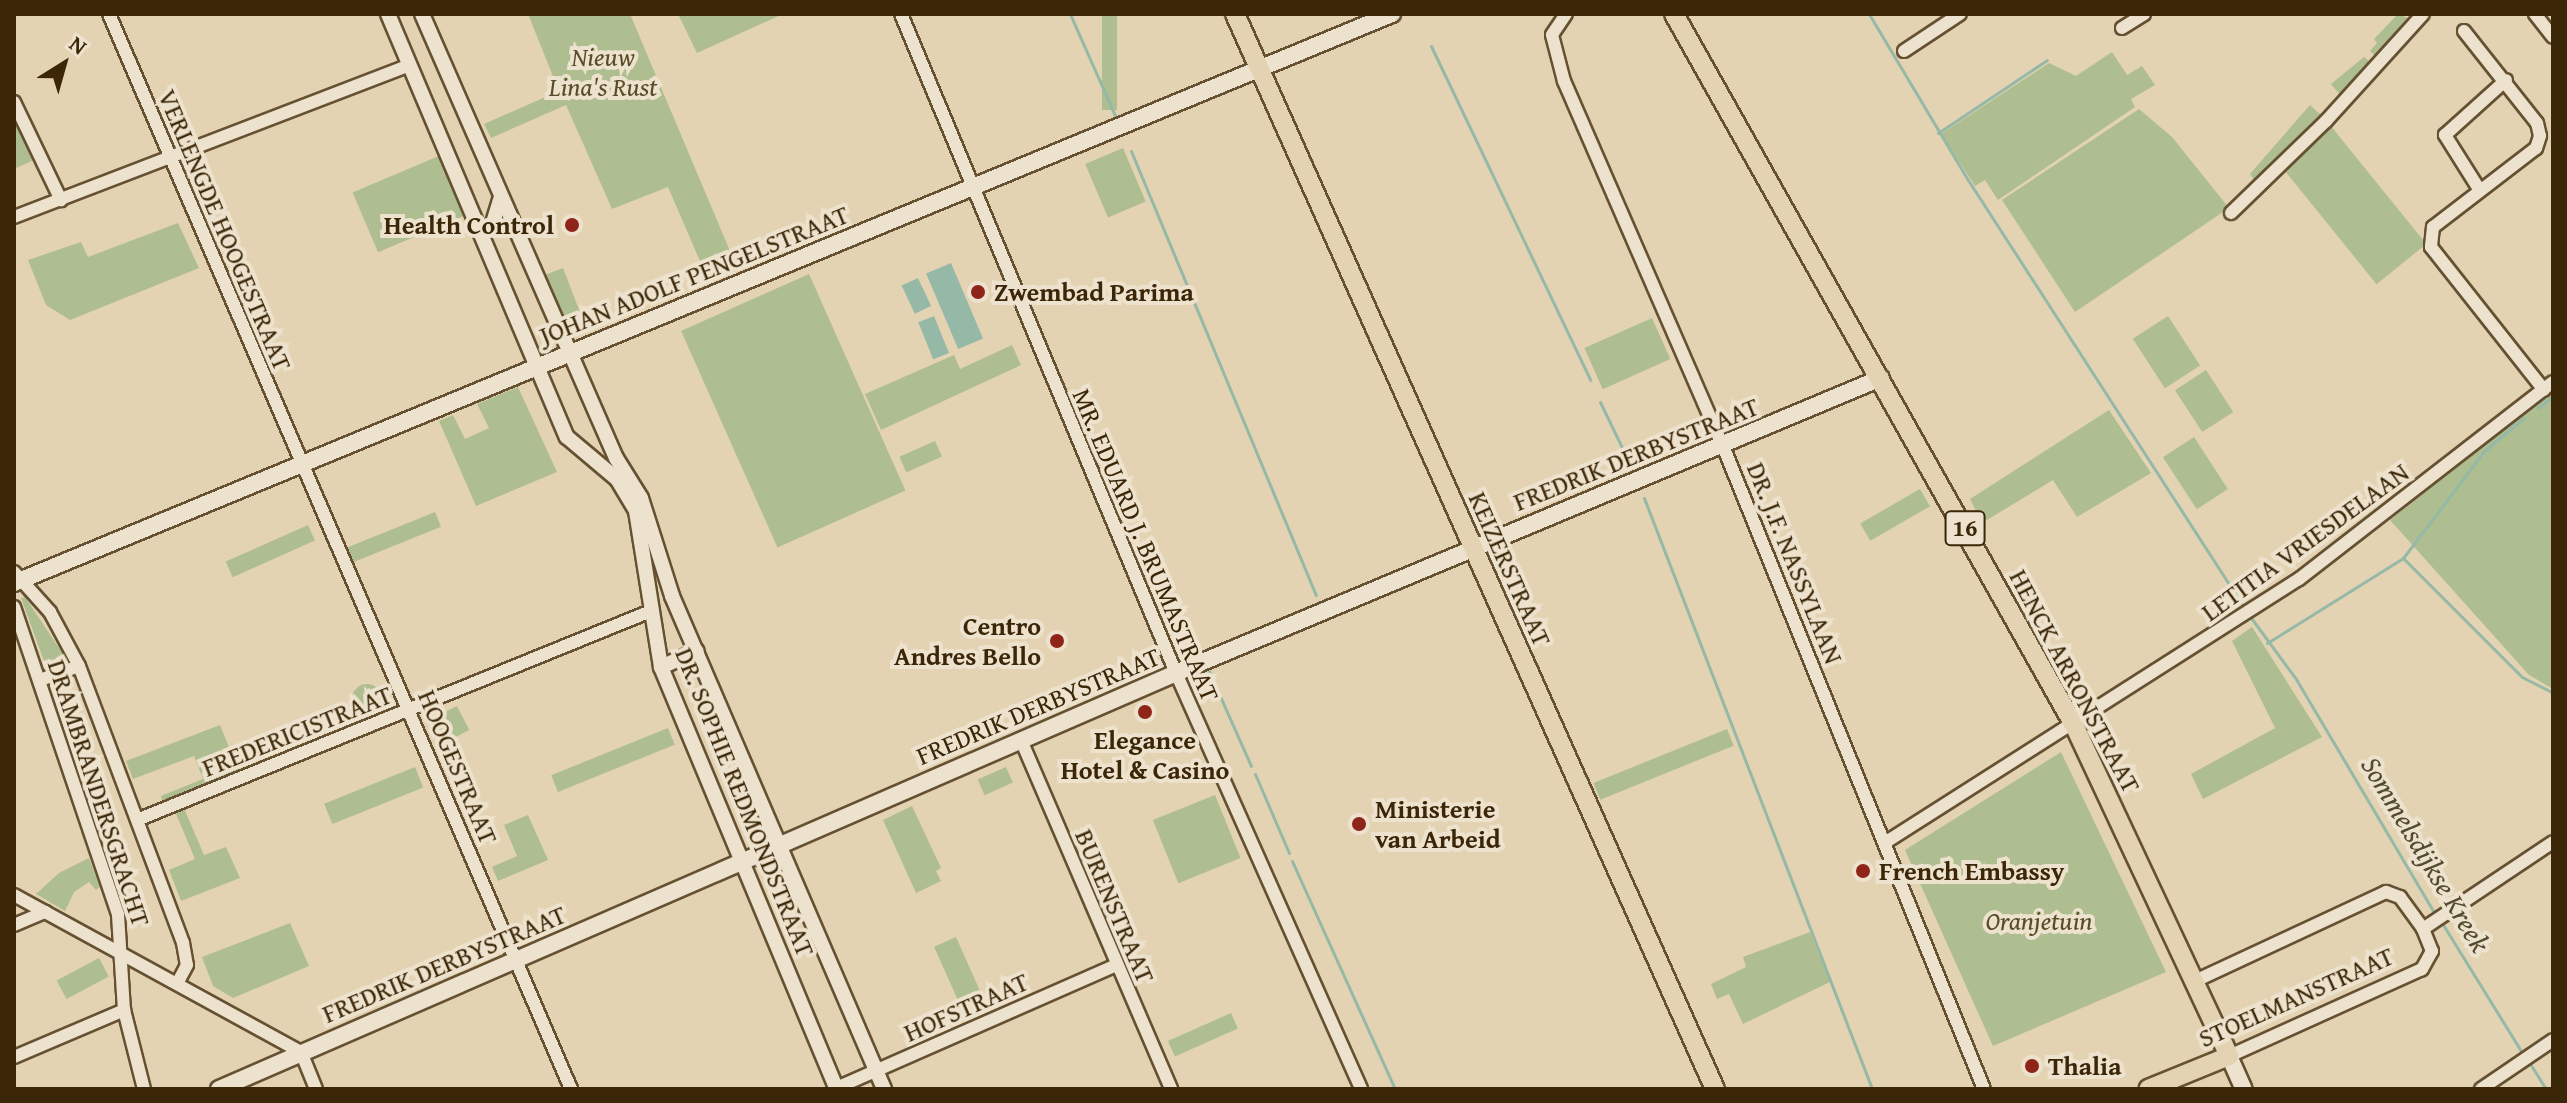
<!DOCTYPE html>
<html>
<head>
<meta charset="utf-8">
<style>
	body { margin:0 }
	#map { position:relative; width:2567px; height:1103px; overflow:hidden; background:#e3d3b2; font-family:"Gentium Book Plus",serif }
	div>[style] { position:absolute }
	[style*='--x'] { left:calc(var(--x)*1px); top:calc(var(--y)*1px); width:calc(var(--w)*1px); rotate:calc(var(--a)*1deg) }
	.green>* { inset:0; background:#aebe90; transform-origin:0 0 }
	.round { border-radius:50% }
	.water>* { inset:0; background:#96b9a7; transform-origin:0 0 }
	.stream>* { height:3px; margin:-1.5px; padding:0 1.5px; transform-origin:1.5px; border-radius:1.5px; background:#96b9a7 }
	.roads { filter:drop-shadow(2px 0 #655132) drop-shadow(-2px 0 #655132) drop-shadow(0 2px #655132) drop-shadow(0 -2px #655132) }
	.minor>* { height:12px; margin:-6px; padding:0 6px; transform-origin:6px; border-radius:6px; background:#ede2cd }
	.tertiary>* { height:14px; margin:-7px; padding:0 7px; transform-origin:7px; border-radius:7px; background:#ede2cd }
	.secondary>* { height:16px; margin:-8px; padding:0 8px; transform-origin:8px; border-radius:8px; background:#ede2cd }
	.primary>* { height:18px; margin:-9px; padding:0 9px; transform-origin:9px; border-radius:9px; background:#e3d3b2 }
	.dots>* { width:22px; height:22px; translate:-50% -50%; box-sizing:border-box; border:4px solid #ede2cd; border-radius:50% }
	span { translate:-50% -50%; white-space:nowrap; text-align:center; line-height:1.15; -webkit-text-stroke:8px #ede2cd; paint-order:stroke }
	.shield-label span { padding:2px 6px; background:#ede2cd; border:2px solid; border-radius:6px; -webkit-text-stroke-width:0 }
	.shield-label { font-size:24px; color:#3b2607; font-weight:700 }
	.park-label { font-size:26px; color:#584c29; font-style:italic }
	.poi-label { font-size:26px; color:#3b2607; font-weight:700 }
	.right { translate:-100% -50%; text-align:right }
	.left { translate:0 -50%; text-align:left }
	.street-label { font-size:26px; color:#3b2607 }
	.water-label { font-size:28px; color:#524b2f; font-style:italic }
	.frame { position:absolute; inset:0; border:16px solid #3b2607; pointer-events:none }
	.north { position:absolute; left:24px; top:24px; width:80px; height:80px; -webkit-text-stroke:6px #ede2cd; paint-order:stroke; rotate:37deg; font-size:22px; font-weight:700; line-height:32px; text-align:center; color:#3b2607 }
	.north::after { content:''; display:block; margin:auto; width:28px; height:36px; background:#3b2607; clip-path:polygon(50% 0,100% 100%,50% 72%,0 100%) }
</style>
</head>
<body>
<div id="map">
	<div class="green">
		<div style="clip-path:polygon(528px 14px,630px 14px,738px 270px,709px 282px,668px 187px,612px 209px,566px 105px,491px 138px,484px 124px,559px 91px)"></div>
		<div style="clip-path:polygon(678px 14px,783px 14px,697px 53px)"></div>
		<div style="left:1102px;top:14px;width:15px;height:96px"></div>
		<div style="clip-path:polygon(2398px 14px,2412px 20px,2379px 59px,2370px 51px,2377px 43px,2374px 39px)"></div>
		<div style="clip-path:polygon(2112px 52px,2127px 75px,2142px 66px,2155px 85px,2131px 99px,2135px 107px,1998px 200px,1985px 180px,1975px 186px,1941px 134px,2049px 63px,2076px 76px)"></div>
		<div style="clip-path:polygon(2364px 57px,2374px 65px,2341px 96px,2331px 84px)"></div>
		<div style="clip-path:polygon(2310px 105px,2323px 117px,2257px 184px,2250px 174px)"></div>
		<div style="clip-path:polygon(2139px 109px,2172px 137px,2229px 208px,2075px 312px,2002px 200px)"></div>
		<div style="clip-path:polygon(14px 115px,36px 159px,14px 169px)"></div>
		<div style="left:2330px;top:125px;width:153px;height:64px;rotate:51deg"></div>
		<div style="left:1123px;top:148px;width:58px;height:41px;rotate:67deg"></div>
		<div style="left:441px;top:155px;width:65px;height:96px;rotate:67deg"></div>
		<div style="clip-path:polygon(178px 223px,199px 268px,70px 320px,46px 305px,28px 260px,81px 242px,88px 257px)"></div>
		<div style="left:563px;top:268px;width:68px;height:23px;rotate:69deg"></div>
		<div style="left:809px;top:274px;width:237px;height:140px;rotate:66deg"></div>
		<div style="left:2168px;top:316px;width:59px;height:42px;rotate:57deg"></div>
		<div style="left:1652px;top:318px;width:45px;height:74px;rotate:66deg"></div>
		<div style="clip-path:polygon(1012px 345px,1021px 365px,881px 430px,865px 394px,954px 355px,960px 369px)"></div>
		<div style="left:2206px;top:370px;width:50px;height:37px;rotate:57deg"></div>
		<div style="clip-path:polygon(518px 387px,557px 472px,476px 506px,439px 421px,453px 415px,465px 439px,489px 428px,477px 404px)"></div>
		<div style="clip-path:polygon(2553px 391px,2553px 689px,2529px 675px,2390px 520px)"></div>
		<div style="clip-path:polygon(2109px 410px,2151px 473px,2077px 517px,2053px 480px,1982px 523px,1970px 499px)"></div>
		<div style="left:2194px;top:437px;width:62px;height:37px;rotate:57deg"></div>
		<div style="left:935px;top:441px;width:17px;height:39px;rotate:66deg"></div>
		<div style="left:1920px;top:489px;width:20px;height:69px;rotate:60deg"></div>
		<div style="left:435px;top:512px;width:16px;height:94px;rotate:68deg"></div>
		<div style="left:308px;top:525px;width:17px;height:90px;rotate:66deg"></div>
		<div style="clip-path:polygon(25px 597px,63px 654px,57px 666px,44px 661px,21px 598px)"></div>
		<div style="clip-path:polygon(2252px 627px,2322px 737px,2203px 799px,2191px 774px,2275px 728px,2232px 641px)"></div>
		<div class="round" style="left:352px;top:684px;width:30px;height:30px"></div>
		<div style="left:457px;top:706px;width:27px;height:31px;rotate:63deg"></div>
		<div style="clip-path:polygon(220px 725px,240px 774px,163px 805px,161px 796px,203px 779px,194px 756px,133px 779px,126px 761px)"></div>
		<div style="left:668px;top:728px;width:18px;height:126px;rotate:68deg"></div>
		<div style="left:1727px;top:729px;width:18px;height:144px;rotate:68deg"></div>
		<div style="clip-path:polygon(2061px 752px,2166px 972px,1993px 1046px,1905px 850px)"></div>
		<div style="left:415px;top:767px;width:22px;height:98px;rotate:68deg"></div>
		<div style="left:1006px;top:767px;width:17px;height:31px;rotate:66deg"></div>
		<div style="left:1215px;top:795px;width:68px;height:67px;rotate:68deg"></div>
		<div style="clip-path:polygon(183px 806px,204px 855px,226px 847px,240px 878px,181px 901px,169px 870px,195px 859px,174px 809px)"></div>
		<div style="clip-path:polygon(912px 806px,941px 868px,936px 871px,941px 881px,916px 893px,883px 820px)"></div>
		<div style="clip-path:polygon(528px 815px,548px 860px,498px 881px,492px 867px,517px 856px,504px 825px)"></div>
		<div style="clip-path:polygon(89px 858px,100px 887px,96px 890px,89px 882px,74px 892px,65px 911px,36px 894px,59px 873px)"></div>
		<div style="clip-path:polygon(290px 923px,309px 966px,233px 998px,213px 986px,202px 957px)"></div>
		<div style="clip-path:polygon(1810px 932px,1830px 982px,1743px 1024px,1729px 994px,1717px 999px,1711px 984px,1746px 967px,1743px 957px)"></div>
		<div style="left:956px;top:937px;width:70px;height:24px;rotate:66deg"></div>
		<div style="left:99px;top:958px;width:21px;height:48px;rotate:62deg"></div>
		<div style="left:1231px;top:1013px;width:17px;height:69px;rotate:66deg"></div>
	</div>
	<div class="water">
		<div style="left:951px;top:263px;width:82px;height:27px;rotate:67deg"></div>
		<div style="left:918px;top:278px;width:31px;height:18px;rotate:65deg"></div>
		<div style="left:934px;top:316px;width:40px;height:17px;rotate:68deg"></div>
	</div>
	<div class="stream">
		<div style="--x:1070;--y:14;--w:114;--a:66.1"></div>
		<div style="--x:1869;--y:14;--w:193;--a:59.2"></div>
		<div style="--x:1968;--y:180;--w:511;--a:57.15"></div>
		<div style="--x:1431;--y:46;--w:370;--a:64.5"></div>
		<div style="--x:1938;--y:133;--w:131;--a:-33.8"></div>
		<div style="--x:1131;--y:151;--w:481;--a:67.4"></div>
		<div style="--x:1600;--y:402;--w:67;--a:64.2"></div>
		<div style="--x:2538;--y:408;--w:19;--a:-39"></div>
		<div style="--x:1644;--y:498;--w:633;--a:68.9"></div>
		<div style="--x:2403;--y:558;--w:168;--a:45"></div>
		<div style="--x:2522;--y:677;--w:35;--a:27"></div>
		<div style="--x:2249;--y:615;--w:79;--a:53.7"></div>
		<div style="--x:2296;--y:679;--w:277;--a:59.4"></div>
		<div style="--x:2267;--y:643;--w:160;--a:-32"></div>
		<div style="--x:2403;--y:558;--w:136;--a:-52.8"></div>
		<div style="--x:2485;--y:450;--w:50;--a:-39.4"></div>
		<div style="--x:1208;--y:669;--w:106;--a:66.1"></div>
		<div style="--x:1255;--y:774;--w:86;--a:66.7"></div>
		<div style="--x:1292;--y:861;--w:250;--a:65.7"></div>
		<div style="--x:2442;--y:923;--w:156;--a:58.3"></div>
		<div style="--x:2529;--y:1062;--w:32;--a:58"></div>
	</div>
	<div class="roads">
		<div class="minor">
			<div style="--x:109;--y:14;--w:1170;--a:66.74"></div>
			<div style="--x:901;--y:14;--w:714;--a:67.35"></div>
			<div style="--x:1176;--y:673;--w:455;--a:66"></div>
			<div style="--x:1566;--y:14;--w:25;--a:124"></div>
			<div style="--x:1552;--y:35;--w:48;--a:75.4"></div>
			<div style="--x:1564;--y:81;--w:398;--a:66.5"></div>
			<div style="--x:1723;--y:446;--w:694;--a:67.91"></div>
			<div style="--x:2535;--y:14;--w:29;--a:52"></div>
			<div style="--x:2122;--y:28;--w:26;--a:-32"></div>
			<div style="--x:2464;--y:31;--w:117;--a:51.6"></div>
			<div style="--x:2537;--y:123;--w:13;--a:77"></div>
			<div style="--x:2540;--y:136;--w:13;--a:108"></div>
			<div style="--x:2536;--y:148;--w:130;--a:142.5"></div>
			<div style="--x:2433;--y:227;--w:20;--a:96"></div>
			<div style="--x:2431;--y:247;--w:182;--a:51.7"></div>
			<div style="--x:1904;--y:51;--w:67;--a:-33.5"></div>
			<div style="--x:14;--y:102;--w:109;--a:64.4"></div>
			<div style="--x:2479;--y:189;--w:64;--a:-122.2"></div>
			<div style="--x:2445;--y:135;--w:82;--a:-42"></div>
			<div style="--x:2231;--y:213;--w:132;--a:-44.1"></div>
			<div style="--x:2326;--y:121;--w:144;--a:-47.8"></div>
			<div style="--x:14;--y:217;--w:423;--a:-21"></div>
			<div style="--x:14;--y:572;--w:54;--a:48"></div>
			<div style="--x:50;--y:612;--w:61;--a:61.8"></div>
			<div style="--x:79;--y:666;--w:296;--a:69.4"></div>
			<div style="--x:183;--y:943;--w:22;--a:80"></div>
			<div style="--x:187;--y:965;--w:19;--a:118"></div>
			<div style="--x:14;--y:607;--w:325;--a:71.3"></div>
			<div style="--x:118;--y:915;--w:95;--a:86.4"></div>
			<div style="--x:124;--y:1010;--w:81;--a:75.8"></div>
			<div style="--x:40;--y:680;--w:41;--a:-19.7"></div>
			<div style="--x:1021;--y:740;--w:380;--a:66.7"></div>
			<div style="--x:137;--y:820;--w:555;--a:-22.13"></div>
			<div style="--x:1886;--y:842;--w:490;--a:-32.5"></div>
			<div style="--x:2299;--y:579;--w:321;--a:-37.8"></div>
			<div style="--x:14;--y:895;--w:327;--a:28.7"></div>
			<div style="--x:301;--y:1052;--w:40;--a:68"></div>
			<div style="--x:14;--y:925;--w:34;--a:-23"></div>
			<div style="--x:2423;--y:929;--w:156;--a:-33.8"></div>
			<div style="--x:2195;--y:981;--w:211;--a:-25"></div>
			<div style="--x:2386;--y:892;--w:15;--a:20"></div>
			<div style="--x:2400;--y:897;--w:39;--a:54"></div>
			<div style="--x:2423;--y:929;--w:24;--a:68"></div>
			<div style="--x:2432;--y:951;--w:21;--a:119"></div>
			<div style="--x:2422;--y:969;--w:212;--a:155.7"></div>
			<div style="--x:14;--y:1057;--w:120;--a:-23.1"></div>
			<div style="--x:834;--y:1089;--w:308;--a:-23.7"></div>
			<div style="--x:2481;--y:1089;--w:87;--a:-34.2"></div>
		</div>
		<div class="tertiary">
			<div style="--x:388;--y:14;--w:459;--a:67.1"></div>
			<div style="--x:567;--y:437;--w:65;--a:40"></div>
			<div style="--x:617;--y:479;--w:37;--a:59"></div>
			<div style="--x:636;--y:511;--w:158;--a:80.9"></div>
			<div style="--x:661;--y:667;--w:457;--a:67.4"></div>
			<div style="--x:422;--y:14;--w:485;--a:66.4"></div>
			<div style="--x:616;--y:458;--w:47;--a:58"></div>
			<div style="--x:641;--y:498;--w:103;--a:72.4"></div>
			<div style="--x:672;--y:596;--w:537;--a:66.73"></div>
			<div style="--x:480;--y:230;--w:13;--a:-18"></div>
			<div style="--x:492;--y:226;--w:28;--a:-73"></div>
			<div style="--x:661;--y:667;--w:39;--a:-24"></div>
		</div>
		<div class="secondary">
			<div style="--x:14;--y:583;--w:1491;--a:-22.44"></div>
			<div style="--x:2229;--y:1056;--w:36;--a:66"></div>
			<div style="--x:219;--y:1089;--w:1044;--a:-23.49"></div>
			<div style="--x:1176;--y:673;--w:764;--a:-22.71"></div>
		</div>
		<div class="primary">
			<div style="--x:1235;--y:14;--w:1177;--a:65.94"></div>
			<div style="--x:1674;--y:14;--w:816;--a:60.64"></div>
			<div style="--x:2074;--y:725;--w:344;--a:64.9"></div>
			<div style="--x:2220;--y:1036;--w:22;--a:66"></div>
			<div style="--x:2229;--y:1056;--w:87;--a:157.8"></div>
		</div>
	</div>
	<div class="dots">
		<div style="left:572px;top:225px;background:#8f2418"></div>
		<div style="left:978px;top:292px;background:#8f2418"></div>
		<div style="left:1057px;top:641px;background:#8f2418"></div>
		<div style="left:1145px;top:712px;background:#8f2418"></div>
		<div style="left:1359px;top:824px;background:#8f2418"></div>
		<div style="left:1863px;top:871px;background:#8f2418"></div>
		<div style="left:2032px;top:1066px;background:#8f2418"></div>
	</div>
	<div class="shield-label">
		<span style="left:1965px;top:528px">16</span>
	</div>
	<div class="park-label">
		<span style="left:603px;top:72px">Nieuw<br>Lina's Rust</span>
		<span style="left:2039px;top:921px">Oranjetuin</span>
	</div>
	<div class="poi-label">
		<span class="right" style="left:554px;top:225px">Health Control</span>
		<span class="left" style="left:994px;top:292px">Zwembad Parima</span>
		<span class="right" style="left:1041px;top:641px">Centro<br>Andres Bello</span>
		<span style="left:1145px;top:755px">Elegance<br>Hotel &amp; Casino</span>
		<span class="left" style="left:1375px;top:824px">Ministerie<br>van Arbeid</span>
		<span class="left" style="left:1879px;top:871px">French Embassy</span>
		<span class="left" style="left:2048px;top:1066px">Thalia</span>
	</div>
	<div class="street-label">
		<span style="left:225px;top:230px;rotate:67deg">VERLENGDE HOOGESTRAAT</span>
		<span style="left:694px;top:275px;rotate:-22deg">JOHAN ADOLF PENGELSTRAAT</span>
		<span style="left:1636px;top:454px;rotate:-22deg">FREDRIK DERBYSTRAAT</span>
		<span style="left:2305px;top:542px;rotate:-36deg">LETITIA VRIESDELAAN</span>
		<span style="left:1146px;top:545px;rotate:67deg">MR. EDUARD J. BRUMASTRAAT</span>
		<span style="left:1795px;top:563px;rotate:68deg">DR. J.F. NASSYLAAN</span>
		<span style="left:1510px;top:569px;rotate:66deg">KEIZERSTRAAT</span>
		<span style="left:2075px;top:681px;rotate:62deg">HENCK ARRONSTRAAT</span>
		<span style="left:1038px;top:706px;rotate:-23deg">FREDRIK DERBYSTRAAT</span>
		<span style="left:297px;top:731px;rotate:-22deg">FREDERICISTRAAT</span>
		<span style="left:458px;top:767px;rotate:67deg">HOOGESTRAAT</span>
		<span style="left:99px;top:793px;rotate:72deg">DRAMBRANDERSGRACHT</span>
		<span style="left:745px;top:802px;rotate:68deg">DR. SOPHIE REDMONDSTRAAT</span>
		<span style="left:1115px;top:906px;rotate:67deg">BURENSTRAAT</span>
		<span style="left:444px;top:964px;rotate:-23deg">FREDRIK DERBYSTRAAT</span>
		<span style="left:2296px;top:997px;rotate:-24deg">STOELMANSTRAAT</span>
		<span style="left:966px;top:1007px;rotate:-24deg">HOFSTRAAT</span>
	</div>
	<div class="water-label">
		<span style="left:2426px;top:854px;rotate:59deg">Sommelsdijkse Kreek</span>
	</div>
	<div class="frame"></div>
	<div class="north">N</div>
</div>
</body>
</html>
